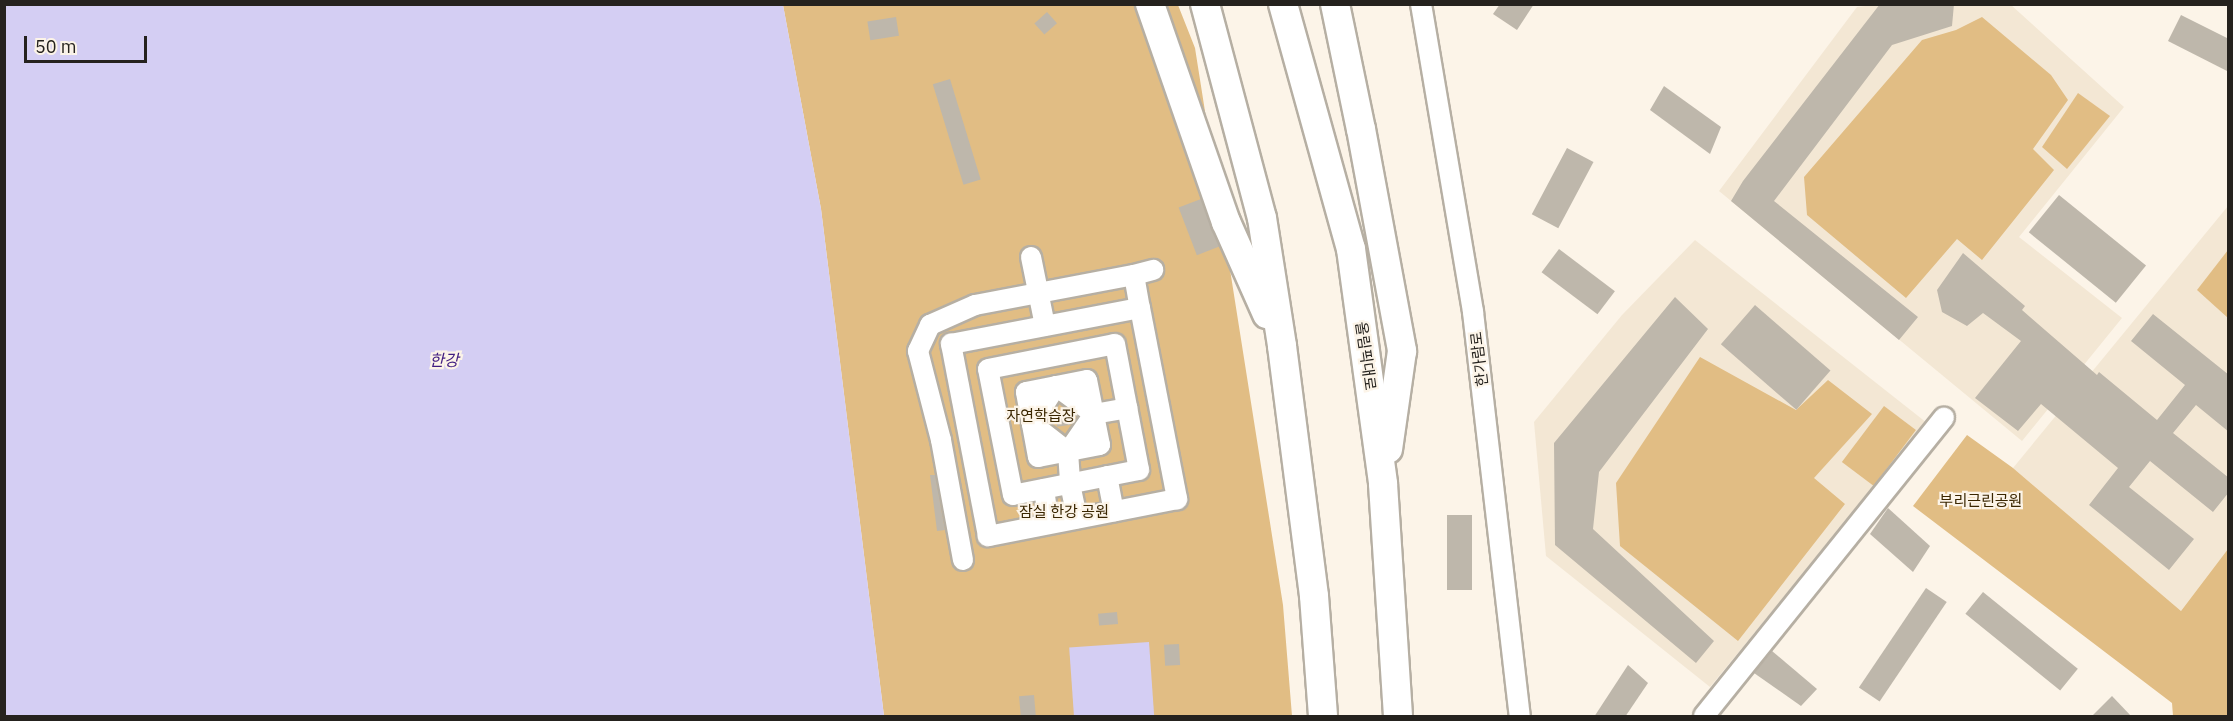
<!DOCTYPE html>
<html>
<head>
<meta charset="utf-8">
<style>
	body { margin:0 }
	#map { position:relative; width:2233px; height:721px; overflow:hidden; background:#fcf4e8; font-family:"IBM Plex Sans","Noto Sans KR",sans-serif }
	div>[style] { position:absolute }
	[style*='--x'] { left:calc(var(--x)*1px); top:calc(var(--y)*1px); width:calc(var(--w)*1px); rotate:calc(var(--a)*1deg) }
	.built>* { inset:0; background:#f3e7d4 }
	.green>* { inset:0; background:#e1bd84; transform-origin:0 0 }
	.water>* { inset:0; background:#d4cef3; transform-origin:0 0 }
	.building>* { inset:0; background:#beb7ab; transform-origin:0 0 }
	.roads { filter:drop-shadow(2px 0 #b6afa3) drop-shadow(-2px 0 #b6afa3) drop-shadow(0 2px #b6afa3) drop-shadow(0 -2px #b6afa3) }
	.minor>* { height:20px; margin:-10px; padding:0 10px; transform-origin:10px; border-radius:10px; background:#fff }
	.highway>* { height:28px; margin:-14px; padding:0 14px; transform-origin:14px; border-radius:14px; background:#fff }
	span { translate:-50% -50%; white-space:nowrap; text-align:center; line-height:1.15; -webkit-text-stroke:4.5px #fcf4e8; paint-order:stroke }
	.street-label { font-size:15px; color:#25221e }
	.park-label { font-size:15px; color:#3a2600 }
	.water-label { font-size:16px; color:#3f1c81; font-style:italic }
	.frame { position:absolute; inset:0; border:6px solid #25221e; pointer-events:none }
	.scale { position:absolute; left:24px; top:36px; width:123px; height:27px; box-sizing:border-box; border:3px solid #25221e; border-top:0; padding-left:8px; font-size:18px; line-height:21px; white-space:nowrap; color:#25221e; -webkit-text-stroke:4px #fcf4e8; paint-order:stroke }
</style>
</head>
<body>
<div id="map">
	<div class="built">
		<div style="clip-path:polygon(1882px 4px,2011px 5px,2124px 107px,2019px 237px,2122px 318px,2022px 441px,1719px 191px,1857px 7px)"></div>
		<div style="clip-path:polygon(2228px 206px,2228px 549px,2181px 611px,2013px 468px)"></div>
		<div style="clip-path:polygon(1695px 240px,1927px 423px,1710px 687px,1546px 556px,1534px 422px,1622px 315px)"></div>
	</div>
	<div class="green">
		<div style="clip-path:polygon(783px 5px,1178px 5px,1195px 48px,1283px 605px,1292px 716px,884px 716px,821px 209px)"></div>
		<div style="clip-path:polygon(1982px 17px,2051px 75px,2068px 100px,2033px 149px,2054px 170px,1982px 260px,1957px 239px,1906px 298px,1807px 215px,1804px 177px,1922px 40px,1956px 30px)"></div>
		<div style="clip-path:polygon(2078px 93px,2110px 116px,2067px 169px,2042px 147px)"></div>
		<div style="clip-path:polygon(2228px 250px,2228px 318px,2197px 290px)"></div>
		<div style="clip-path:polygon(1700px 357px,1796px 410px,1828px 380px,1872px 414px,1814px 478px,1845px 504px,1738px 641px,1620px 546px,1616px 483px)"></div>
		<div style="left:1884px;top:406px;width:40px;height:70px;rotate:37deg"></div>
		<div style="clip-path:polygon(1967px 435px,2013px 468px,2181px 611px,2228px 549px,2228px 716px,2173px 716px,2172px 703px,1913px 506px)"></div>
	</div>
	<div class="water">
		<div style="clip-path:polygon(4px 5px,783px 5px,821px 209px,884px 716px,5px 716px)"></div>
		<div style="left:1149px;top:642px;width:74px;height:80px;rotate:86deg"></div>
	</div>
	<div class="building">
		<div style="clip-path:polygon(1500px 4px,1534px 4px,1517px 30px,1493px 14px)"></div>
		<div style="clip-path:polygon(1880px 4px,1954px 4px,1952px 26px,1892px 45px,1774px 201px,1918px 317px,1899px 340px,1731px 201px,1743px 181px)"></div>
		<div style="left:1047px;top:12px;width:15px;height:17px;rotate:48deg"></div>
		<div style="clip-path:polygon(2181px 15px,2229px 39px,2229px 72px,2168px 41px)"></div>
		<div style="left:896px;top:17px;width:19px;height:29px;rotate:81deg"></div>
		<div style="left:950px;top:79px;width:105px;height:18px;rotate:73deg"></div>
		<div style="clip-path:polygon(1664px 86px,1721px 127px,1710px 154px,1650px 110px)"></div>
		<div style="left:1567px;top:148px;width:30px;height:75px;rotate:28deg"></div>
		<div style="left:2059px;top:195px;width:112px;height:48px;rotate:39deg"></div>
		<div style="left:1201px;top:199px;width:51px;height:24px;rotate:69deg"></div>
		<div style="left:1559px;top:249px;width:70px;height:29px;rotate:37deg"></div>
		<div style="clip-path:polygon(1963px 253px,2025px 306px,2022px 310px,2097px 375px,2099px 372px,2157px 420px,2185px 385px,2131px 341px,2153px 314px,2229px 375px,2229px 432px,2196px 405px,2173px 433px,2229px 478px,2229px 492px,2213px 512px,2150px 461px,2129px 487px,2194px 539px,2169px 570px,2089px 505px,2118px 468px,2041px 404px,2018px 431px,1975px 398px,2021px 341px,1983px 313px,1967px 326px,1942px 312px,1937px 290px)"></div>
		<div style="clip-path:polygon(1675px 297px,1708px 329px,1599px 472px,1593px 529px,1714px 641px,1696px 663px,1555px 545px,1554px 443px)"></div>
		<div style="left:1755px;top:305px;width:100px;height:52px;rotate:41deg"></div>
		<div style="left:1069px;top:411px;width:14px;height:14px;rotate:82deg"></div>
		<div style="clip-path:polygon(930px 475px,935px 475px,945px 530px,937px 531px)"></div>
		<div style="clip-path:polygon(1888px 508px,1930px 546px,1913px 572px,1870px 534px)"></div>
		<div style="left:1447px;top:515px;width:25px;height:75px"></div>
		<div style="left:1926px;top:588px;width:25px;height:120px;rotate:34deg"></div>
		<div style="left:1983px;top:592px;width:122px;height:28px;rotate:39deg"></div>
		<div style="left:1117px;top:612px;width:12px;height:19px;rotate:85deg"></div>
		<div style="left:1179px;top:644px;width:21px;height:15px;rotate:87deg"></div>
		<div style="clip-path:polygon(1772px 651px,1817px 689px,1801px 706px,1754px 673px)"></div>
		<div style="clip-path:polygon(1628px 665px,1648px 683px,1625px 717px,1594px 717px)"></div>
		<div style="left:1034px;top:695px;width:22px;height:15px;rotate:85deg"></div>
		<div style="clip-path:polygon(2112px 696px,2132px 717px,2091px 717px)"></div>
	</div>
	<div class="roads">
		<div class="minor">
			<div style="--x:1421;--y:4;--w:312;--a:80.4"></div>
			<div style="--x:1473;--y:312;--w:407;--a:83.4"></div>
			<div style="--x:1031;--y:257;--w:70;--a:78.5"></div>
			<div style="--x:1134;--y:275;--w:20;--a:-15"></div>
			<div style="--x:1140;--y:308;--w:195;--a:79"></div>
			<div style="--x:1177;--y:499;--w:193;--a:168.9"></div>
			<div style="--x:988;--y:536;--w:196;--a:-100.9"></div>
			<div style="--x:951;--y:344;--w:192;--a:-10.8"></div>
			<div style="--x:1115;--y:344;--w:128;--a:79.2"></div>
			<div style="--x:1139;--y:470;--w:128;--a:168.8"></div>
			<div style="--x:1013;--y:495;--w:128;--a:-101.2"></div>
			<div style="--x:988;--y:369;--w:129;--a:-11.1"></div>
			<div style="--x:1087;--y:380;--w:66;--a:78.7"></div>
			<div style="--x:1100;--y:445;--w:63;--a:169"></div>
			<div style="--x:1038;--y:457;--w:66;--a:-100.5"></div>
			<div style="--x:1026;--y:392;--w:62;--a:-11.1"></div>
			<div style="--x:1094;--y:414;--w:47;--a:-143.6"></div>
			<div style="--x:1056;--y:386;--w:45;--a:122.3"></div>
			<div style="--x:1032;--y:424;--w:46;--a:37.9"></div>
			<div style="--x:1068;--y:452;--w:46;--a:-55.6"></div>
			<div style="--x:1094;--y:414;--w:34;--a:-10"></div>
			<div style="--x:1068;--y:452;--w:32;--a:86"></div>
			<div style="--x:1070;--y:484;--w:35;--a:78"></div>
			<div style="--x:1107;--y:476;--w:36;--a:79"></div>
			<div style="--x:1044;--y:489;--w:35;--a:82"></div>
			<div style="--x:963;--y:560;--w:122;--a:-100.4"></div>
			<div style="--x:941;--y:440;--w:92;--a:-104.5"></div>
			<div style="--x:918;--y:351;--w:29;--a:-65"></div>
			<div style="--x:930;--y:325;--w:49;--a:-24"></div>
			<div style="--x:975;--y:305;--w:162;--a:-10.7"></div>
			<div style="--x:1134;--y:275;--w:34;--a:80"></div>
			<div style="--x:1704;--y:716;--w:383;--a:-51.2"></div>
		</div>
		<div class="highway">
			<div style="--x:1150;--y:4;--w:231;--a:70.8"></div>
			<div style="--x:1226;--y:222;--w:101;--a:66"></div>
			<div style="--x:1205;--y:4;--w:221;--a:75.1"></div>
			<div style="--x:1262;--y:218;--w:130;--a:81.1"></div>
			<div style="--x:1282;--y:346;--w:252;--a:82.7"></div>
			<div style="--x:1314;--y:596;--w:120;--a:85.7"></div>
			<div style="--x:1283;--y:4;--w:254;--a:74.5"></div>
			<div style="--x:1351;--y:249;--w:237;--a:82.2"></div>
			<div style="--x:1383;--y:484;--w:232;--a:86.3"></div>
			<div style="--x:1335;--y:4;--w:128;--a:78.3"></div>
			<div style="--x:1361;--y:129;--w:226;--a:79.5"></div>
			<div style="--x:1402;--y:351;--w:99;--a:98.1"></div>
		</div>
	</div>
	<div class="street-label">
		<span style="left:1366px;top:356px;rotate:82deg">올림픽대로</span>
		<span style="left:1479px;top:359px;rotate:-97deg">한가람로</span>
	</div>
	<div class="park-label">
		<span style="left:1041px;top:416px">자연학습장</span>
		<span style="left:1981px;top:501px">부리근린공원</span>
		<span style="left:1064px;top:512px">잠실 한강 공원</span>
	</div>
	<div class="water-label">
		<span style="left:444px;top:360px">한강</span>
	</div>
	<div class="frame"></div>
	<div class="scale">50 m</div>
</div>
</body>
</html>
